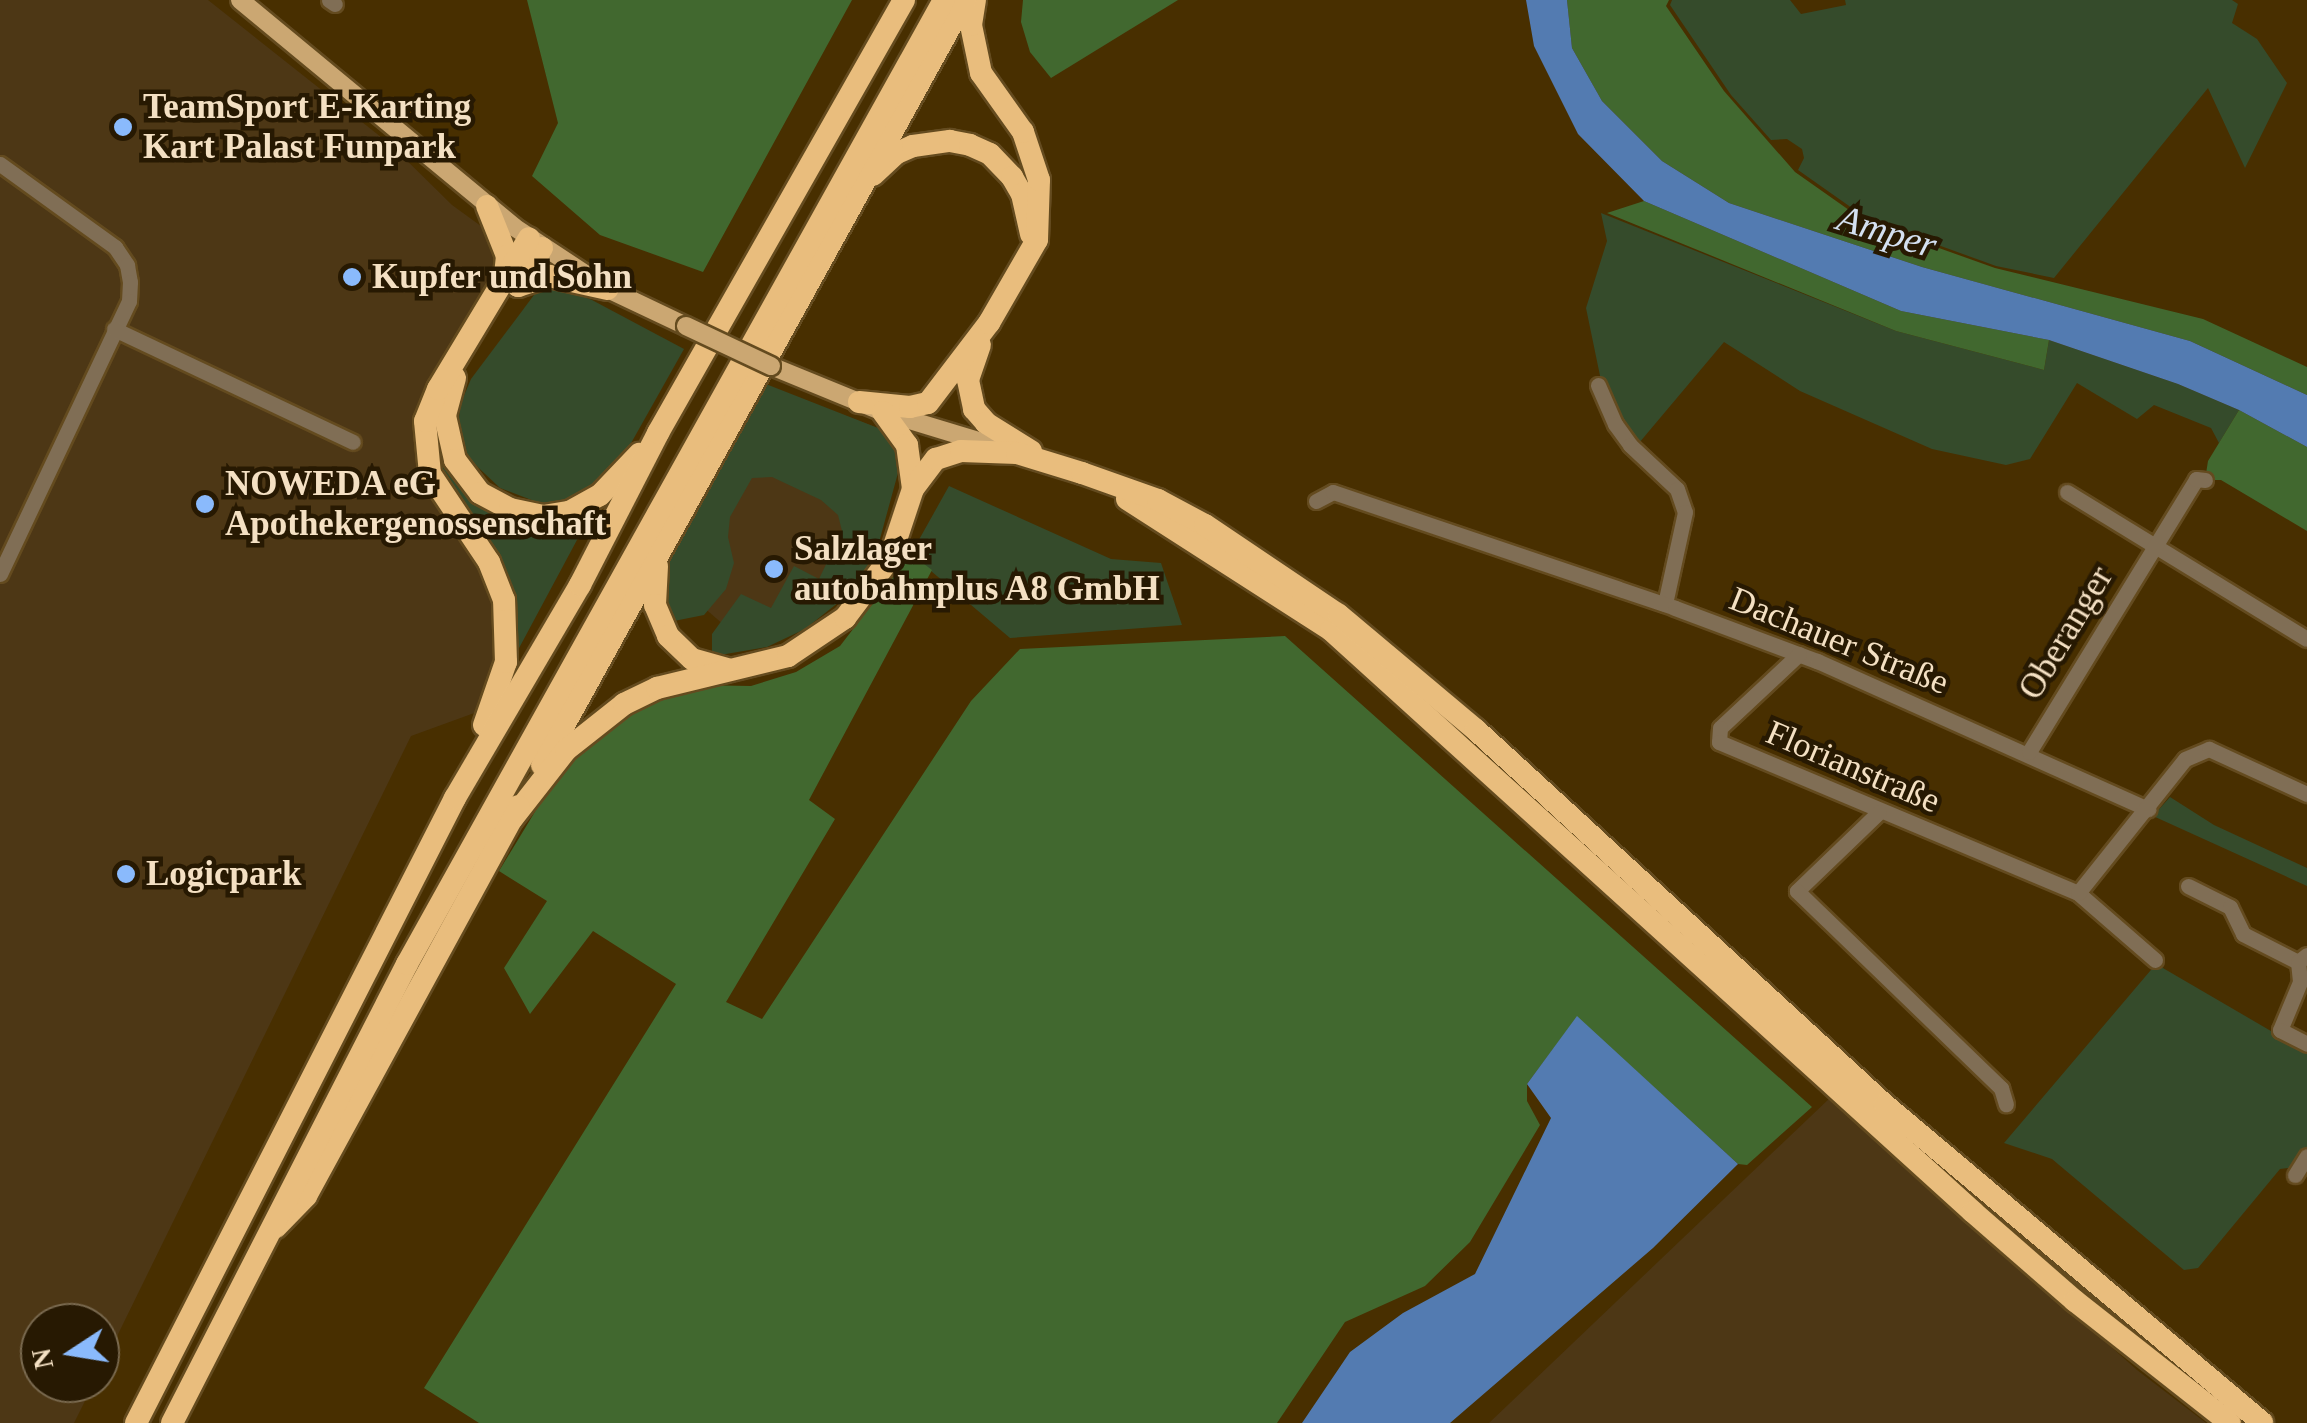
<!DOCTYPE html>
<html>
<head>
<meta charset="utf-8">
<style>
	body { margin:0 }
	#map { position:relative; width:2307px; height:1423px; overflow:hidden; background:#482f00; font-family:Georgia,serif }
	div>[style] { position:absolute }
	[style*='--x'] { left:calc(var(--x)*1px); top:calc(var(--y)*1px); width:calc(var(--w)*1px); rotate:calc(var(--a)*1deg) }
	.built>* { inset:0; background:#4d3715 }
	.green>* { inset:0; background:#354b2b }
	.forest>* { inset:0; background:#41682f }
	.water>* { inset:0; background:#537bb1 }
	.roads { filter:drop-shadow(2px 0 #644b1f) drop-shadow(-2px 0 #644b1f) drop-shadow(0 2px #644b1f) drop-shadow(0 -2px #644b1f) }
	.minor>* { height:15px; margin:-7.5px; padding:0 7.5px; transform-origin:7.5px; border-radius:7.5px; background:#806e55 }
	.major>* { height:18px; margin:-9px; padding:0 9px; transform-origin:9px; border-radius:9px; background:#cba772 }
	.highway>* { height:22px; margin:-11px; padding:0 11px; transform-origin:11px; border-radius:11px; background:#e9bd7d }
	.bridges { filter:drop-shadow(2px 0 #644b1f) drop-shadow(-2px 0 #644b1f) drop-shadow(0 2px #644b1f) drop-shadow(0 -2px #644b1f) }
	.major-bridge>* { height:18px; margin:-9px; padding:0 9px; transform-origin:9px; border-radius:9px; background:#cba772 }
	.dots>* { width:28px; height:28px; translate:-50% -50%; box-sizing:border-box; border:5px solid #271902; border-radius:50% }
	span { translate:-50% -50%; white-space:nowrap; text-align:center; line-height:1.15; -webkit-text-stroke:9px #271902; paint-order:stroke }
	.poi-label { font-size:35px; color:#f4e0c3; font-weight:700 }
	.left { translate:0 -50%; text-align:left }
	.street-label { font-size:35px; color:#f4e0c3 }
	.water-label { font-size:38px; color:#d4e0f0; font-style:italic }
	.north { position:absolute; left:20px; top:1303px; width:100px; height:100px; box-sizing:border-box; background:#271902; border:2px solid #79694f; border-radius:50%; rotate:258deg; font-size:28px; font-weight:700; line-height:40px; text-align:center; color:#f4e0c3 }
	.north::after { content:''; display:block; margin:auto; width:35px; height:45px; background:#8abafc; clip-path:polygon(50% 0,100% 100%,50% 72%,0 100%) }
</style>
</head>
<body>
<div id="map">
	<div class="built">
		<div style="clip-path:polygon(0 0,208px 0,391px 145px,452px 205px,496px 237px,502px 256px,423px 472px,435px 503px,468px 541px,496px 588px,505px 637px,488px 708px,411px 736px,100px 1371px,100px 1323px,40px 1323px,40px 1383px,94px 1383px,74px 1423px,0 1423px)"></div>
		<div style="clip-path:polygon(780px 391px,878px 428px,861px 541px,747px 645px,679px 586px)"></div>
		<div style="clip-path:polygon(1831px 1097px,2137px 1370px,2206px 1423px,1489px 1423px)"></div>
	</div>
	<div class="green">
		<div style="clip-path:polygon(1672px 0,1790px 0,1801px 14px,1846px 5px,1845px 0,2232px 0,2238px 4px,2232px 23px,2257px 39px,2287px 83px,2245px 168px,2208px 88px,2054px 278px,1996px 266px,1869px 220px,1798px 170px,1804px 158px,1802px 149px,1787px 139px,1771px 140px,1731px 95px,1670px 5px)"></div>
		<div style="clip-path:polygon(1601px 213px,1896px 331px,2044px 370px,2049px 340px,2178px 384px,2239px 410px,2219px 443px,2211px 428px,2154px 405px,2137px 419px,2077px 383px,2030px 459px,2006px 465px,1932px 449px,1800px 391px,1724px 342px,1639px 443px,1604px 395px,1586px 308px,1607px 241px)"></div>
		<div style="clip-path:polygon(540px 287px,559px 287px,592px 300px,684px 349px,612px 477px,568px 503px,542px 504px,500px 488px,466px 456px,458px 432px,460px 405px,471px 379px)"></div>
		<div style="clip-path:polygon(761px 382px,878px 428px,891px 437px,901px 462px,878px 546px,863px 574px,839px 602px,805px 629px,767px 647px,720px 655px,712px 652px,712px 634px,741px 594px,771px 608px,794px 566px,819px 579px,842px 531px,838px 515px,821px 500px,772px 477px,752px 478px,730px 517px,728px 537px,734px 563px,726px 589px,704px 615px,674px 621px,667px 608px,666px 566px)"></div>
		<div style="clip-path:polygon(437px 438px,449px 472px,473px 498px,582px 517px,592px 512px,518px 650px,514px 600px,441px 482px)"></div>
		<div style="clip-path:polygon(949px 486px,1111px 559px,1161px 563px,1182px 625px,1010px 638px,911px 554px)"></div>
		<div style="clip-path:polygon(2170px 797px,2214px 825px,2307px 868px,2307px 886px,2153px 816px)"></div>
		<div style="clip-path:polygon(2156px 964px,2307px 1052px,2307px 1148px,2296px 1167px,2280px 1169px,2198px 1268px,2184px 1270px,2052px 1159px,2004px 1143px)"></div>
	</div>
	<div class="forest">
		<div style="clip-path:polygon(527px 0,852px 0,703px 272px,600px 235px,532px 176px,558px 123px)"></div>
		<div style="clip-path:polygon(1023px 0,1178px 0,1051px 78px,1030px 52px,1021px 22px)"></div>
		<div style="clip-path:polygon(1567px 0,1669px 0,1666px 6px,1724px 91px,1795px 172px,1866px 222px,1995px 268px,2203px 319px,2307px 367px,2307px 395px,2190px 341px,1922px 267px,1729px 203px,1662px 161px,1602px 101px,1572px 48px)"></div>
		<div style="clip-path:polygon(1644px 201px,1901px 311px,2049px 340px,2044px 370px,1896px 331px,1607px 213px)"></div>
		<div style="clip-path:polygon(2239px 410px,2307px 447px,2307px 531px,2221px 480px,2205px 480px,2208px 461px)"></div>
		<div style="clip-path:polygon(911px 554px,932px 570px,809px 800px,835px 819px,726px 1002px,762px 1019px,971px 701px,1020px 649px,1285px 636px,1812px 1107px,1747px 1165px,1738px 1164px,1577px 1017px,1527px 1084px,1527px 1101px,1540px 1125px,1470px 1242px,1425px 1286px,1345px 1322px,1277px 1423px,479px 1423px,424px 1388px,676px 984px,593px 931px,530px 1014px,504px 968px,547px 901px,499px 871px,559px 772px,592px 736px,643px 699px,691px 685px,751px 686px,796px 672px,840px 646px)"></div>
	</div>
	<div class="water">
		<div style="clip-path:polygon(1526px 0,1567px 0,1572px 48px,1602px 101px,1662px 161px,1729px 203px,1922px 267px,2190px 341px,2307px 395px,2307px 447px,2239px 410px,2178px 384px,2049px 340px,1901px 311px,1644px 201px,1578px 134px,1534px 46px)"></div>
		<div style="clip-path:polygon(1577px 1016px,1738px 1164px,1653px 1248px,1450px 1423px,1302px 1423px,1350px 1352px,1403px 1313px,1475px 1274px,1551px 1118px,1527px 1084px)"></div>
	</div>
	<div class="roads">
		<div class="minor">
			<div style="--x:329;--y:0;--w:7;--a:34"></div>
			<div style="--x:0;--y:164;--w:142;--a:35.8"></div>
			<div style="--x:115;--y:247;--w:22;--a:56"></div>
			<div style="--x:127;--y:265;--w:17;--a:80"></div>
			<div style="--x:130;--y:282;--w:19;--a:93"></div>
			<div style="--x:129;--y:301;--w:302;--a:115.3"></div>
			<div style="--x:114;--y:329;--w:264;--a:25.3"></div>
			<div style="--x:1598;--y:385;--w:43;--a:66.4"></div>
			<div style="--x:1615;--y:424;--w:26;--a:54"></div>
			<div style="--x:1630;--y:445;--w:64;--a:43.1"></div>
			<div style="--x:1677;--y:489;--w:24;--a:71"></div>
			<div style="--x:1685;--y:512;--w:94;--a:102.3"></div>
			<div style="--x:2067;--y:492;--w:281;--a:31.5"></div>
			<div style="--x:1316;--y:501;--w:19;--a:-28"></div>
			<div style="--x:1333;--y:492;--w:361;--a:18.7"></div>
			<div style="--x:1675;--y:608;--w:152;--a:20.5"></div>
			<div style="--x:1817;--y:661;--w:363;--a:24.1"></div>
			<div style="--x:1799;--y:654;--w:108;--a:136.9"></div>
			<div style="--x:1720;--y:728;--w:14;--a:94"></div>
			<div style="--x:1719;--y:742;--w:389;--a:22.8"></div>
			<div style="--x:2078;--y:893;--w:102;--a:41"></div>
			<div style="--x:2029;--y:752;--w:320;--a:-58.5"></div>
			<div style="--x:2196;--y:479;--w:9;--a:6"></div>
			<div style="--x:1879;--y:812;--w:114;--a:136.1"></div>
			<div style="--x:1797;--y:891;--w:284;--a:44"></div>
			<div style="--x:2001;--y:1088;--w:17;--a:73"></div>
			<div style="--x:2188;--y:886;--w:47;--a:26.6"></div>
			<div style="--x:2230;--y:907;--w:30;--a:64"></div>
			<div style="--x:2243;--y:934;--w:62;--a:27"></div>
			<div style="--x:2078;--y:893;--w:171;--a:-51.4"></div>
			<div style="--x:2185;--y:759;--w:26;--a:-23"></div>
			<div style="--x:2209;--y:749;--w:108;--a:24.7"></div>
			<div style="--x:2307;--y:955;--w:11;--a:142"></div>
			<div style="--x:2298;--y:962;--w:20;--a:84"></div>
			<div style="--x:2300;--y:982;--w:52;--a:112.6"></div>
			<div style="--x:2280;--y:1030;--w:30;--a:27"></div>
			<div style="--x:2295;--y:1175;--w:22;--a:-58"></div>
		</div>
		<div class="major">
			<div style="--x:240;--y:0;--w:356;--a:39.6"></div>
			<div style="--x:514;--y:227;--w:113;--a:33.4"></div>
			<div style="--x:608;--y:289;--w:86;--a:25.4"></div>
			<div style="--x:771;--y:366;--w:121;--a:22.3"></div>
			<div style="--x:883;--y:412;--w:120;--a:16.9"></div>
		</div>
		<div class="highway">
			<div style="--x:873;--y:175;--w:33;--a:-43"></div>
			<div style="--x:897;--y:153;--w:17;--a:-24"></div>
			<div style="--x:913;--y:146;--w:37;--a:-8"></div>
			<div style="--x:950;--y:141;--w:20;--a:11"></div>
			<div style="--x:970;--y:145;--w:22;--a:24"></div>
			<div style="--x:990;--y:154;--w:32;--a:46"></div>
			<div style="--x:1012;--y:177;--w:20;--a:60"></div>
			<div style="--x:1022;--y:194;--w:41;--a:77.3"></div>
			<div style="--x:487;--y:206;--w:54;--a:68.2"></div>
			<div style="--x:507;--y:256;--w:19;--a:96"></div>
			<div style="--x:518;--y:286;--w:45;--a:-57.7"></div>
			<div style="--x:518;--y:286;--w:33;--a:-18"></div>
			<div style="--x:549;--y:276;--w:60;--a:12.4"></div>
			<div style="--x:980;--y:345;--w:37;--a:109"></div>
			<div style="--x:968;--y:380;--w:30;--a:78"></div>
			<div style="--x:974;--y:409;--w:18;--a:49"></div>
			<div style="--x:986;--y:423;--w:53;--a:31.9"></div>
			<div style="--x:455;--y:378;--w:39;--a:105"></div>
			<div style="--x:445;--y:416;--w:45;--a:77.2"></div>
			<div style="--x:455;--y:460;--w:41;--a:52.9"></div>
			<div style="--x:480;--y:493;--w:34;--a:28"></div>
			<div style="--x:510;--y:509;--w:34;--a:12"></div>
			<div style="--x:543;--y:516;--w:26;--a:-9"></div>
			<div style="--x:569;--y:512;--w:35;--a:-29"></div>
			<div style="--x:600;--y:495;--w:57;--a:-46.4"></div>
			<div style="--x:859;--y:402;--w:51;--a:5.6"></div>
			<div style="--x:910;--y:407;--w:18;--a:-13"></div>
			<div style="--x:928;--y:403;--w:101;--a:-52.7"></div>
			<div style="--x:989;--y:323;--w:96;--a:-60"></div>
			<div style="--x:1037;--y:240;--w:60;--a:-88.1"></div>
			<div style="--x:1039;--y:180;--w:51;--a:-108.4"></div>
			<div style="--x:1023;--y:132;--w:72;--a:-125.4"></div>
			<div style="--x:981;--y:73;--w:49;--a:-101.8"></div>
			<div style="--x:971;--y:25;--w:25;--a:-81"></div>
			<div style="--x:883;--y:412;--w:41;--a:54"></div>
			<div style="--x:907;--y:445;--w:44;--a:82.2"></div>
			<div style="--x:1127;--y:499;--w:242;--a:32.7"></div>
			<div style="--x:1331;--y:630;--w:867;--a:42.19"></div>
			<div style="--x:1973;--y:1212;--w:135;--a:41.1"></div>
			<div style="--x:2075;--y:1301;--w:197;--a:38.2"></div>
			<div style="--x:657;--y:566;--w:39;--a:93"></div>
			<div style="--x:655;--y:605;--w:34;--a:67"></div>
			<div style="--x:668;--y:636;--w:33;--a:44"></div>
			<div style="--x:692;--y:659;--w:36;--a:16"></div>
			<div style="--x:484;--y:725;--w:67;--a:-70.8"></div>
			<div style="--x:506;--y:662;--w:62;--a:-91.8"></div>
			<div style="--x:504;--y:600;--w:41;--a:-111.5"></div>
			<div style="--x:489;--y:562;--w:106;--a:-123.8"></div>
			<div style="--x:430;--y:474;--w:53;--a:-95.4"></div>
			<div style="--x:425;--y:421;--w:35;--a:-68"></div>
			<div style="--x:438;--y:389;--w:176;--a:-58.9"></div>
			<div style="--x:542;--y:765;--w:874;--a:-61.06"></div>
			<div style="--x:512;--y:819;--w:88;--a:-52"></div>
			<div style="--x:566;--y:750;--w:74;--a:-38.4"></div>
			<div style="--x:624;--y:704;--w:37;--a:-26"></div>
			<div style="--x:657;--y:688;--w:135;--a:-13.7"></div>
			<div style="--x:788;--y:656;--w:69;--a:-33.7"></div>
			<div style="--x:845;--y:618;--w:75;--a:-53.1"></div>
			<div style="--x:890;--y:558;--w:73;--a:-71.6"></div>
			<div style="--x:913;--y:489;--w:38;--a:-53"></div>
			<div style="--x:936;--y:459;--w:26;--a:-18"></div>
			<div style="--x:961;--y:451;--w:56;--a:2"></div>
			<div style="--x:1017;--y:453;--w:68;--a:17.1"></div>
			<div style="--x:1082;--y:473;--w:81;--a:19.6"></div>
			<div style="--x:1158;--y:500;--w:53;--a:28"></div>
			<div style="--x:1205;--y:525;--w:161;--a:33.9"></div>
			<div style="--x:1339;--y:615;--w:179;--a:40"></div>
			<div style="--x:1476;--y:730;--w:555;--a:42.52"></div>
			<div style="--x:1885;--y:1105;--w:493;--a:40.1"></div>
			<div style="--x:276;--y:1227;--w:43;--a:-45.9"></div>
			<div style="--x:306;--y:1196;--w:444;--a:-61.4"></div>
			<div style="--x:136;--y:1423;--w:702;--a:-62.96"></div>
			<div style="--x:455;--y:798;--w:247;--a:-59.6"></div>
			<div style="--x:580;--y:585;--w:171;--a:-62.8"></div>
			<div style="--x:658;--y:433;--w:498;--a:-60.4"></div>
			<div style="--x:172;--y:1423;--w:516;--a:-62.89"></div>
			<div style="--x:407;--y:964;--w:1103;--a:-60.88"></div>
		</div>
	</div>
	<div class="bridges">
		<div class="major-bridge">
			<div style="--x:686;--y:326;--w:94;--a:25.2"></div>
		</div>
	</div>
	<div class="dots">
		<div style="left:123px;top:127px;background:#8abafc"></div>
		<div style="left:352px;top:277px;background:#8abafc"></div>
		<div style="left:205px;top:504px;background:#8abafc"></div>
		<div style="left:774px;top:569px;background:#8abafc"></div>
		<div style="left:126px;top:874px;background:#8abafc"></div>
	</div>
	<div class="poi-label">
		<span class="left" style="left:143px;top:127px">TeamSport E-Karting<br>Kart Palast Funpark</span>
		<span class="left" style="left:372px;top:277px">Kupfer und Sohn</span>
		<span class="left" style="left:225px;top:504px">NOWEDA eG<br>Apothekergenossenschaft</span>
		<span class="left" style="left:794px;top:569px">Salzlager<br>autobahnplus A8 GmbH</span>
		<span class="left" style="left:146px;top:874px">Logicpark</span>
	</div>
	<div class="street-label">
		<span style="left:2066px;top:633px;rotate:-59deg">Oberanger</span>
		<span style="left:1839px;top:641px;rotate:22deg">Dachauer Straße</span>
		<span style="left:1853px;top:767px;rotate:23deg">Florianstraße</span>
	</div>
	<div class="water-label">
		<span style="left:1887px;top:232px;rotate:17deg">Amper</span>
	</div>
	<div class="north">N</div>
</div>
</body>
</html>
